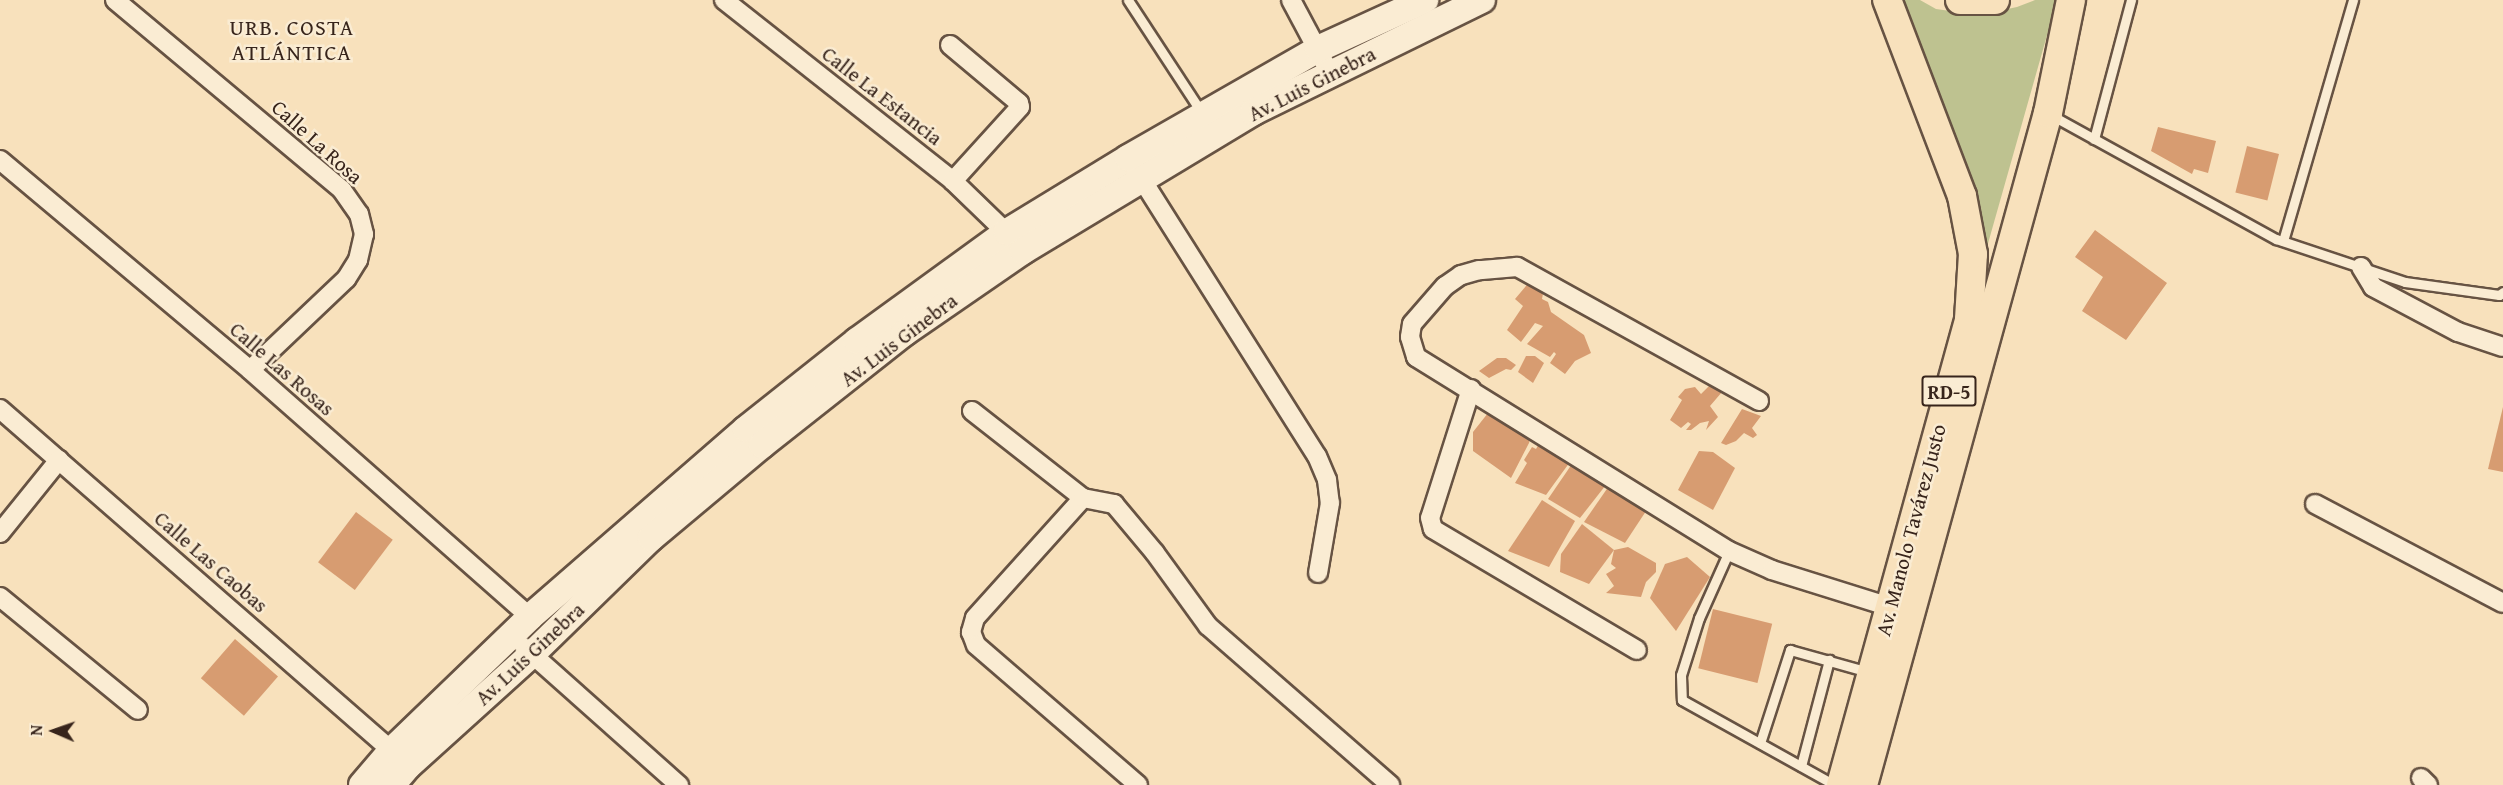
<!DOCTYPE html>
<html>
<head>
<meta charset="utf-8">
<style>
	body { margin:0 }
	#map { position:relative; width:2503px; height:785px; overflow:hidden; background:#f8e1bc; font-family:"Gentium Book Plus",serif }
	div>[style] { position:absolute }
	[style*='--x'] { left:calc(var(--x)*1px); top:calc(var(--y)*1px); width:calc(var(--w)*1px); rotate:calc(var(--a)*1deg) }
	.green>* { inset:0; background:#bec290 }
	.building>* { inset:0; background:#d79c71; transform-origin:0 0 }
	.roads { filter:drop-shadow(2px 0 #675343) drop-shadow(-2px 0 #675343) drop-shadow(0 2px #675343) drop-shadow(0 -2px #675343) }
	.lane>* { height:9px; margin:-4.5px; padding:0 4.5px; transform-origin:4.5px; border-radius:4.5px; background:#faecd3 }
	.street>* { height:18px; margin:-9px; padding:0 9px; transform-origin:9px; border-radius:9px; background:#faecd3 }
	.secondary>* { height:26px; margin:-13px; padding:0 13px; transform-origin:13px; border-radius:13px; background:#faecd3 }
	.primary>* { height:28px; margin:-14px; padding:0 14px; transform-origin:14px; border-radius:14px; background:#f8e1bc }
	span { translate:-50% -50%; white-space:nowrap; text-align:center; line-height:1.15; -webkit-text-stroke:5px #faecd3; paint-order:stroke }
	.shield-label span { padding:2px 4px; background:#faecd3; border:2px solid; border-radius:4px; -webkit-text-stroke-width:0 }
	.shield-label { font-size:20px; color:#37241b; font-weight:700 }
	.street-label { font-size:21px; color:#37241b }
	.neighbourhood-label { font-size:22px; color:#37241b; letter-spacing:1.5px }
	.north { position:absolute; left:24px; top:701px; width:60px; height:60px; -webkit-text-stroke:4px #faecd3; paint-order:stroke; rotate:272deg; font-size:16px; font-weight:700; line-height:24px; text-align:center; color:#37241b }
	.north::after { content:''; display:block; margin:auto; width:21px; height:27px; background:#37241b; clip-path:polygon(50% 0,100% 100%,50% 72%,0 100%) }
</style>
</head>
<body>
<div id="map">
	<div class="green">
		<div style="clip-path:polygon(1898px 0,1920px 0,1936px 9px,1979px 15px,2017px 7px,2035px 0,2057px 0,1985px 254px)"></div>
	</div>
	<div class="building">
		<div style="clip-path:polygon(2158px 127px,2216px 141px,2208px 173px,2194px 169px,2192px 174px,2151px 151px)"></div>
		<div style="left:2247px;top:146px;width:33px;height:48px;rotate:14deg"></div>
		<div style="clip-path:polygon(2095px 230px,2167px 283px,2126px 340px,2082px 311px,2103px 277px,2075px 257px)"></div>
		<div style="clip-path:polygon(1531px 280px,1544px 288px,1542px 299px,1548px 302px,1551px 312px,1584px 335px,1591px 353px,1575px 361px,1565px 374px,1550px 363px,1556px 354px,1554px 352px,1550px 357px,1527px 344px,1543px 326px,1535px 323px,1521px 342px,1507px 330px,1523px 306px,1515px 299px)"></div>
		<div style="clip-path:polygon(1526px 356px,1535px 356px,1544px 363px,1533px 383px,1518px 372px)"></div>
		<div style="clip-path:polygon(1497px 358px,1506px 358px,1516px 365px,1511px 370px,1506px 369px,1489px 378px,1479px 371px)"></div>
		<div style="clip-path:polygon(1710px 385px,1722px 392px,1710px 406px,1718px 417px,1706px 430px,1709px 421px,1700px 423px,1691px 430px,1686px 430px,1691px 424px,1688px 422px,1681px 428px,1670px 420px,1682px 400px,1678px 397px,1685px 389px,1695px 387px,1701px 394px)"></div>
		<div style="clip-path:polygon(2503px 407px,2503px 472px,2488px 469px)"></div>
		<div style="clip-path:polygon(1742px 409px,1761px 416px,1752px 428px,1757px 435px,1753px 438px,1744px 433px,1736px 441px,1726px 445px,1721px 443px)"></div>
		<div style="clip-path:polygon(1488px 413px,1508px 425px,1516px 418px,1533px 429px,1529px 443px,1511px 478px,1473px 451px,1473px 432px)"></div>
		<div style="clip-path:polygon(1540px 442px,1575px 455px,1546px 495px,1515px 483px,1527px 463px,1524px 460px,1532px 447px,1536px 449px)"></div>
		<div style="clip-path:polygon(1699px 451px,1713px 452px,1735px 468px,1713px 510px,1678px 490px)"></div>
		<div style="clip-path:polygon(1574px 461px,1609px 481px,1580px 518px,1548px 499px)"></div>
		<div style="clip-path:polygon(1611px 483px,1650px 505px,1625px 543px,1584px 522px)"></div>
		<div style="clip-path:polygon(1542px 500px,1575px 521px,1549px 567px,1508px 551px)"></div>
		<div style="left:356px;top:512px;width:46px;height:63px;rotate:37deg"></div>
		<div style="clip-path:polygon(1582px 524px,1614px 550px,1589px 584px,1560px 572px,1561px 554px)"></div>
		<div style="clip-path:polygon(1628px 547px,1656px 563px,1656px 572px,1646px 582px,1641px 597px,1606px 593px,1614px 586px,1606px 574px,1616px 568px,1611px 564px,1614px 550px)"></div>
		<div style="clip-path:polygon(1687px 557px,1710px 577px,1676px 631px,1650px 598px,1665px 564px)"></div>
		<div style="left:1713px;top:609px;width:61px;height:61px;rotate:14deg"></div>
		<div style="left:235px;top:639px;width:57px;height:52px;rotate:41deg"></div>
	</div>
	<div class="roads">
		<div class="lane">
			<div style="--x:1128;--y:0;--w:135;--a:56.8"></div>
			<div style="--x:2051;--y:115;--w:257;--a:28.9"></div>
			<div style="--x:2276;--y:239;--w:136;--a:18.4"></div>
			<div style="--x:2405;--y:282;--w:95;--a:7.9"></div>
			<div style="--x:2499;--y:295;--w:5;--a:-37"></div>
			<div style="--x:2094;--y:139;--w:144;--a:-75.1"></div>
			<div style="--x:2283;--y:241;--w:251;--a:-73.8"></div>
			<div style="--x:1729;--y:551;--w:73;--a:114.1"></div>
			<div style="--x:1699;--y:618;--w:60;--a:107.5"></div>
			<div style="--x:1681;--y:675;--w:25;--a:88"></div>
			<div style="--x:1682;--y:700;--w:175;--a:29.1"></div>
			<div style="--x:1760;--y:743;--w:98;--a:-72.1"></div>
			<div style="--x:1790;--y:650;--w:82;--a:15.6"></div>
			<div style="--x:1801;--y:766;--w:110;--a:-75.2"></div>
		</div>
		<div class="street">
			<div style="--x:115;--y:0;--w:296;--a:39.9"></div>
			<div style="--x:342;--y:190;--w:29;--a:55"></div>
			<div style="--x:359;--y:214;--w:21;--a:76"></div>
			<div style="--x:364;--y:234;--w:27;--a:103"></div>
			<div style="--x:358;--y:260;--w:22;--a:122"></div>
			<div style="--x:346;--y:279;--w:132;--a:136.5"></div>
			<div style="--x:724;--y:0;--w:292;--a:38.3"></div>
			<div style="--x:953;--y:181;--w:83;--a:44"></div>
			<div style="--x:1291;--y:0;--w:83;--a:61.9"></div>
			<div style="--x:950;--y:45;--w:90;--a:40"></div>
			<div style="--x:1019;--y:103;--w:4;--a:76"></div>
			<div style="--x:1020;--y:107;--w:100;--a:132.2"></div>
			<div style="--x:0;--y:160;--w:326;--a:40"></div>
			<div style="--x:250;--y:370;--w:373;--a:41.4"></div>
			<div style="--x:1136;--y:170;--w:338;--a:57.7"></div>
			<div style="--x:1317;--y:456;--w:26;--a:67"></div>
			<div style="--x:1327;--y:480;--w:23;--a:83"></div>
			<div style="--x:1330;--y:503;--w:71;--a:99.7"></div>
			<div style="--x:2361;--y:267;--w:23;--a:59"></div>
			<div style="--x:2373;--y:287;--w:96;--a:27.9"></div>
			<div style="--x:2458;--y:332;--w:47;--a:18.4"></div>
			<div style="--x:1471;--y:389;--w:135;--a:107.6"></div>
			<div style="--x:1430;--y:518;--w:11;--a:75"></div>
			<div style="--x:1433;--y:529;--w:237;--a:30.7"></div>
			<div style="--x:1759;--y:401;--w:277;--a:-151"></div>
			<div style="--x:1517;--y:267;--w:38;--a:175"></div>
			<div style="--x:1479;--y:270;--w:19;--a:164"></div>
			<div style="--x:1461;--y:275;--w:19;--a:145"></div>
			<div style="--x:1445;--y:286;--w:50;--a:131"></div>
			<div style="--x:1412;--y:324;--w:13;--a:99"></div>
			<div style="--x:1410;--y:337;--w:21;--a:73"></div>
			<div style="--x:1416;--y:357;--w:368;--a:31.8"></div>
			<div style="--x:1729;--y:551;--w:47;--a:23.8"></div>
			<div style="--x:1772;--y:570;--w:124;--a:17.4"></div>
			<div style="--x:0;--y:409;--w:529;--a:41.09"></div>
			<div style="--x:972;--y:411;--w:141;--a:38.1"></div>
			<div style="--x:1083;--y:498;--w:161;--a:132"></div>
			<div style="--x:975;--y:618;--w:15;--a:106"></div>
			<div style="--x:971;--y:632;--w:14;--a:69"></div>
			<div style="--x:976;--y:645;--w:214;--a:40.8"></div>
			<div style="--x:1083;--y:498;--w:32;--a:11"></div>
			<div style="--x:1114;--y:504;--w:64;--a:50.1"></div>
			<div style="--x:1155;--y:553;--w:90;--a:54"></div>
			<div style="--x:1208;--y:626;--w:242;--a:41.1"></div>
			<div style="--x:2315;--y:504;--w:212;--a:27.8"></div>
			<div style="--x:0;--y:533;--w:94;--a:-51.1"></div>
			<div style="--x:0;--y:597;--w:178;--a:39.3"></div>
			<div style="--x:524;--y:647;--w:208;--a:41.7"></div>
			<div style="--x:2421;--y:778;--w:10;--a:45"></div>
		</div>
		<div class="secondary">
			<div style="--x:362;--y:785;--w:46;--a:-49.4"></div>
			<div style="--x:392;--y:750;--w:192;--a:-43.9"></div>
			<div style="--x:530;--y:617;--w:286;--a:-41"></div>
			<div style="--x:746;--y:429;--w:142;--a:-38.4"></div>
			<div style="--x:857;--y:341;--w:185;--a:-36"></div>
			<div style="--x:1007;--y:232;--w:142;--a:-31.4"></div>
			<div style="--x:1128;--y:158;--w:219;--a:-29.8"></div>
			<div style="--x:1318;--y:49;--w:118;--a:-24.6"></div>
			<div style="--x:392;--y:785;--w:25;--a:-50"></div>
			<div style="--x:408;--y:766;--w:167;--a:-42.1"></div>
			<div style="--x:532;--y:654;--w:166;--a:-44.3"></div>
			<div style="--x:651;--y:538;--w:145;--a:-40"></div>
			<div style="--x:762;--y:445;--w:181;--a:-38.3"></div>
			<div style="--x:904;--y:333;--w:145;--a:-34.6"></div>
			<div style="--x:1023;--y:251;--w:269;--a:-31.1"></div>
			<div style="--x:1253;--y:112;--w:255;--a:-26.1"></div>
		</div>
		<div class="primary">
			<div style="--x:1960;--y:0;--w:35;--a:0"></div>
			<div style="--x:1841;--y:785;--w:483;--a:-74.6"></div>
			<div style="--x:1969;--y:319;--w:65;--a:-86.5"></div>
			<div style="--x:1973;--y:254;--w:59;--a:-100.7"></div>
			<div style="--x:1962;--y:196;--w:210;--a:-110.9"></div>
			<div style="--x:1863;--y:785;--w:697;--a:-74.61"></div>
			<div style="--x:2048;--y:113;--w:115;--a:-78.5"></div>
		</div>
	</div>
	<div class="shield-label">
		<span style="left:1949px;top:391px">RD-5</span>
	</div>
	<div class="street-label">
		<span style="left:1312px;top:84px;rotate:-27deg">Av. Luis Ginebra</span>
		<span style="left:882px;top:96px;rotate:38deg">Calle La Estancia</span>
		<span style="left:317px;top:142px;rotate:42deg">Calle La Rosa</span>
		<span style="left:899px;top:340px;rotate:-37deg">Av. Luis Ginebra</span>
		<span style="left:282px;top:369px;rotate:41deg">Calle Las Rosas</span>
		<span style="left:1911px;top:530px;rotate:-75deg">Av. Manolo Tavárez Justo</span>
		<span style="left:211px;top:562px;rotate:41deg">Calle Las Caobas</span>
		<span style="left:530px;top:654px;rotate:-43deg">Av. Luis Ginebra</span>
	</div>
	<div class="neighbourhood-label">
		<span style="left:292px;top:40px">URB. COSTA<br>ATLÁNTICA</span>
	</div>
	<div class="north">N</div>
</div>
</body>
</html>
